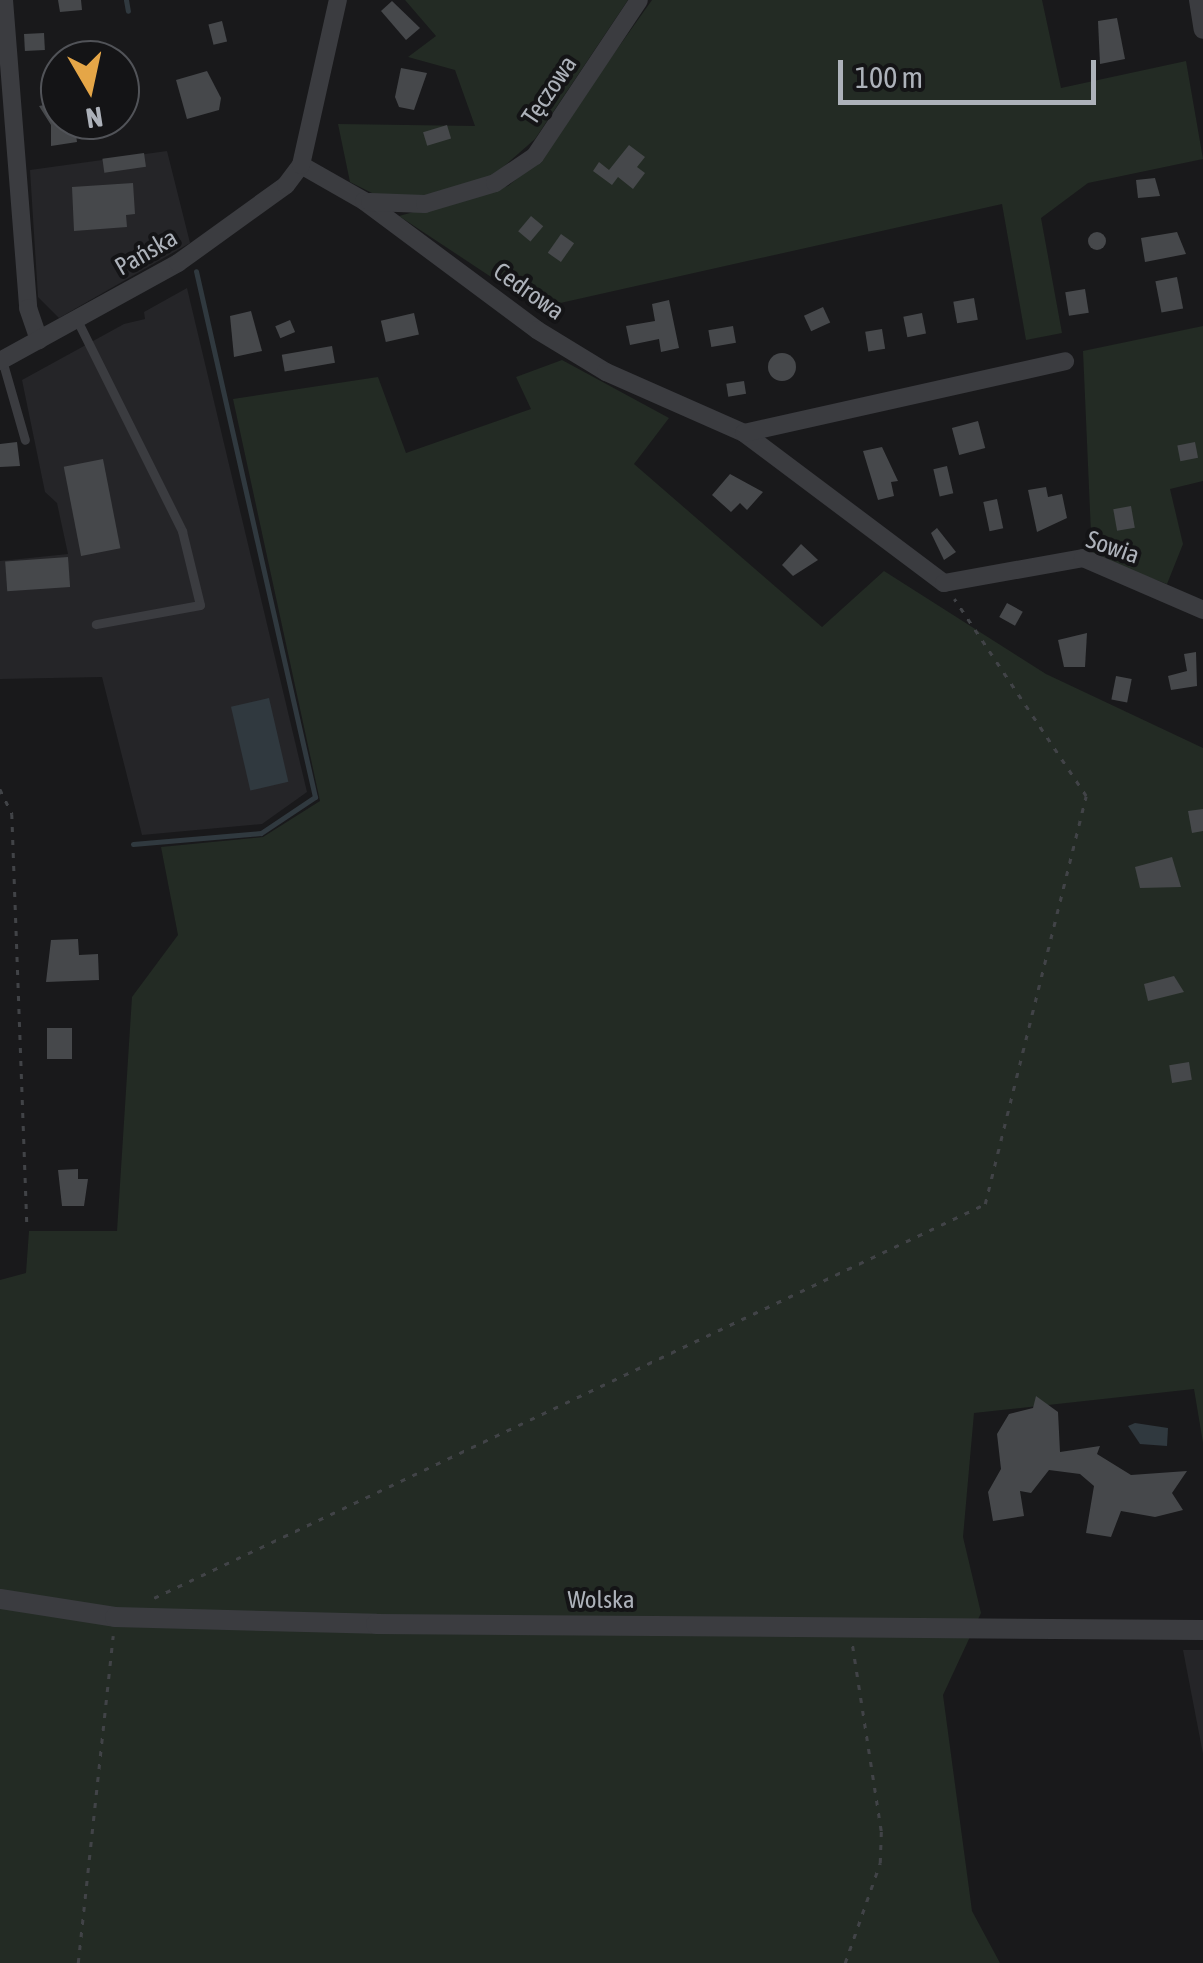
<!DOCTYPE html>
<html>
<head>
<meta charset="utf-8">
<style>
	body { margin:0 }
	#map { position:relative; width:1203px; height:1963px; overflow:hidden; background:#19191b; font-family:"Asap Condensed",sans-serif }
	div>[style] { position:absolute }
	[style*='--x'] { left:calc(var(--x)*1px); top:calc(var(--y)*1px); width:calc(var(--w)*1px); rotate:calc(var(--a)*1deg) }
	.built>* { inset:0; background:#252528 }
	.green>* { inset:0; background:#232b24 }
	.water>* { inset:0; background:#30393f; transform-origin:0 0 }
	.stream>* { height:5px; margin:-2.5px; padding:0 2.5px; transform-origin:2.5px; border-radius:2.5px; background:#30393f }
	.building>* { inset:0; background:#46484b; transform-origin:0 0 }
	.round { border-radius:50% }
	.path>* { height:2.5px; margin-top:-1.25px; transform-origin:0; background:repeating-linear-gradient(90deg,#414347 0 5px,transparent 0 13px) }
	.service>* { height:9px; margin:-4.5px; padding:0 4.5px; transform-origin:4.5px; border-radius:4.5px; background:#3b3c40 }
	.minor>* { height:18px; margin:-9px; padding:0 9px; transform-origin:9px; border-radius:9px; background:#3b3c40 }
	.tertiary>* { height:20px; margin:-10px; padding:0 10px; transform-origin:10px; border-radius:10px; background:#3b3c40 }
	span { translate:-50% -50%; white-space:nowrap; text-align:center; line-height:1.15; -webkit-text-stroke:8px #141416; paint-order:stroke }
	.street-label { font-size:25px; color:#adb2ba }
	.north { position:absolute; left:40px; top:40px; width:100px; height:100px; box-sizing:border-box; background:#141416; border:2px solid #515358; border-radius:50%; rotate:171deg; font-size:28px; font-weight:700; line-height:40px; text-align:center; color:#adb2ba }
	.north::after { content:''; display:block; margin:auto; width:35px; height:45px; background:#e5a647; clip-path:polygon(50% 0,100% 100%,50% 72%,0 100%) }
	.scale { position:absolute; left:838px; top:60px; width:258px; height:45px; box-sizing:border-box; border:5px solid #adb2ba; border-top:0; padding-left:12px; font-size:30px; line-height:35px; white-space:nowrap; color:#adb2ba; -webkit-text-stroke:8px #141416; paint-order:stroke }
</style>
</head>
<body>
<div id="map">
	<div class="built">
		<div style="clip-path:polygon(167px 151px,190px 243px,59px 318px,38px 297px,30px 170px)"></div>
		<div style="clip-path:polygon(187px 288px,307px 792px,262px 824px,142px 835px,102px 677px,0 679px,0 561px,68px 554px,57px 503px,45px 492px,22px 380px,124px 324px,145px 319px,144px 312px)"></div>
		<div style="clip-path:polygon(1183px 1650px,1203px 1650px,1203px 1754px)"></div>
	</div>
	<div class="green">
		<div style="clip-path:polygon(405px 0,628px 0,535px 139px,477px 190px,396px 205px,350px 182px,338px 124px,475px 126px,455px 70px,408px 57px,436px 36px)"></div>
		<div style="clip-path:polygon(652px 0,1042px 0,1061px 88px,1186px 61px,1203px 159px,1088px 183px,1041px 218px,1062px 333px,1026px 340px,1002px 204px,538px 308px,399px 216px,508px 186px,536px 163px)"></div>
		<div style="clip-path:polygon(1203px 326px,1203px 481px,1170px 489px,1183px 544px,1167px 584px,1092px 556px,1083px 351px)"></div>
		<div style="clip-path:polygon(562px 360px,669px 418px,634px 464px,822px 627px,884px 571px,1046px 674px,1203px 748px,1203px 1443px,1194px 1389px,974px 1413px,963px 1537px,981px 1613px,943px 1695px,972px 1911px,1000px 1963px,0 1963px,0 1280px,26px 1273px,29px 1231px,117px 1231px,132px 997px,178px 935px,161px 847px,263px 837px,320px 801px,233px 399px,378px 377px,406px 453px,531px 409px,516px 377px)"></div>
	</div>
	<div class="water">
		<div style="left:269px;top:698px;width:86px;height:39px;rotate:77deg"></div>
		<div style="clip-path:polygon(1135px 1423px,1168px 1428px,1167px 1446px,1140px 1444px,1128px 1426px)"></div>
	</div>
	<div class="stream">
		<div style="--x:126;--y:0;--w:11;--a:80"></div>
		<div style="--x:133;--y:844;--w:128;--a:-4.9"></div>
		<div style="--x:261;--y:833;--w:65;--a:-33.7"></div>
		<div style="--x:315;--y:797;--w:539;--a:-102.75"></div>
	</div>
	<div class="building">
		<div style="clip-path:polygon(58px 0,81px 0,82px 10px,60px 12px)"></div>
		<div style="clip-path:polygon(392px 1px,420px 28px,406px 40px,381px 11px)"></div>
		<div style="clip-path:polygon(1117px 18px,1125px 59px,1100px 64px,1098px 21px)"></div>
		<div style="left:222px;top:21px;width:21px;height:14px;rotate:76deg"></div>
		<div style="left:44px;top:33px;width:17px;height:20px;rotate:87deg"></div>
		<div style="clip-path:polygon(401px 68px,427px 73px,414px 110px,399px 107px,395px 97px)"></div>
		<div style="clip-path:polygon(207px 71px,221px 98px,219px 110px,187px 119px,176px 80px)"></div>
		<div style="clip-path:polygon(55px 103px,60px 120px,74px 120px,77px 142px,51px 146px,51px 125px,39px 106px)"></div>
		<div style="left:447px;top:125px;width:14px;height:25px;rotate:73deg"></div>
		<div style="clip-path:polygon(629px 145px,645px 157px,637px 167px,645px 173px,633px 189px,618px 177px,612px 185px,593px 171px,599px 162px,609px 170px)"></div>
		<div style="left:144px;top:153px;width:14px;height:42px;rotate:82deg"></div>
		<div style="clip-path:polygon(1155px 178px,1160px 196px,1138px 198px,1136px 180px)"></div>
		<div style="clip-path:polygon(133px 183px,135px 214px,126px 215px,127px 227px,74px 231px,72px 187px)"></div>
		<div style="left:531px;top:216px;width:16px;height:20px;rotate:40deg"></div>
		<div class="round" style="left:1088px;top:232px;width:18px;height:18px"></div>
		<div style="clip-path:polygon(1177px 232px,1186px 254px,1145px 262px,1141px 238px)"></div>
		<div style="left:561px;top:234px;width:16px;height:23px;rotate:35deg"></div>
		<div style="left:1177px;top:277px;width:32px;height:22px;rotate:79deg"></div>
		<div style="left:1085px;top:289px;width:24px;height:20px;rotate:81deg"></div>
		<div style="left:974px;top:298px;width:22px;height:21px;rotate:80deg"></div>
		<div style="clip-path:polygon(669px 300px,679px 348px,661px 352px,659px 339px,630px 345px,626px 326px,655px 321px,652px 304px)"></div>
		<div style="left:823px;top:307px;width:17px;height:21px;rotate:65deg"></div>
		<div style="clip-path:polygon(251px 311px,262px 351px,234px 357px,230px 316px)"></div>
		<div style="left:414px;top:313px;width:22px;height:34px;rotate:77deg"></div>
		<div style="left:922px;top:313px;width:21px;height:19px;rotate:79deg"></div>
		<div style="left:290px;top:320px;width:13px;height:16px;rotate:67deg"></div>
		<div style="left:733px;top:326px;width:17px;height:25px;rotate:80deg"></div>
		<div style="left:882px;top:329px;width:20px;height:17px;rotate:81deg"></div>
		<div style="left:332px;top:346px;width:17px;height:51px;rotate:80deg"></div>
		<div class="round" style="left:768px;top:353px;width:28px;height:28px"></div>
		<div style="left:744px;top:381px;width:13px;height:18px;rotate:81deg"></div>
		<div style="left:978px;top:421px;width:28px;height:27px;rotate:75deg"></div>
		<div style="clip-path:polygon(17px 442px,20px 466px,0 467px,0 444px)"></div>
		<div style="left:1195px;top:442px;width:16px;height:18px;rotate:79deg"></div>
		<div style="clip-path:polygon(882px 447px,898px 481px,891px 482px,894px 496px,878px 500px,863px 451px)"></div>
		<div style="left:103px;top:459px;width:91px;height:40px;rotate:79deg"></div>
		<div style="left:947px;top:466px;width:28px;height:14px;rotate:77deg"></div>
		<div style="clip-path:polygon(730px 474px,763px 492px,747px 510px,740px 503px,731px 512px,712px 495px)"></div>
		<div style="clip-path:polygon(1046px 487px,1048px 497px,1062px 494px,1067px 518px,1037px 532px,1028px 490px)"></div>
		<div style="left:997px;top:499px;width:30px;height:14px;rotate:78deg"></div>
		<div style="left:1131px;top:506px;width:22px;height:18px;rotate:80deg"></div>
		<div style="clip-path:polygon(937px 528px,956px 552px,944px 560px,931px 533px)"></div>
		<div style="clip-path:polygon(801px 544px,818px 560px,793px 576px,782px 565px)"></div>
		<div style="left:68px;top:557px;width:30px;height:63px;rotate:86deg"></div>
		<div style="left:1007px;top:603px;width:18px;height:16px;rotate:29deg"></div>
		<div style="clip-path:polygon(1087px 633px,1085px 667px,1064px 667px,1058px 640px)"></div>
		<div style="clip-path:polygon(1196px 652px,1197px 686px,1171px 690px,1168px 676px,1187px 671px,1184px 654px)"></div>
		<div style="left:1116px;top:676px;width:16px;height:24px;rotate:11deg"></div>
		<div style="clip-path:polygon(1203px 809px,1203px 831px,1192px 833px,1188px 811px)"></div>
		<div style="clip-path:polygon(1172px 857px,1181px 887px,1140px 888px,1135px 867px)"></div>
		<div style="clip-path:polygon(78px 939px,79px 955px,98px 954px,99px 980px,46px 982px,51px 940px)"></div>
		<div style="clip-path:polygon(1174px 976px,1184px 992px,1148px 1001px,1144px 984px)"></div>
		<div style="left:47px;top:1028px;width:25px;height:31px"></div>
		<div style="left:1189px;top:1062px;width:18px;height:20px;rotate:81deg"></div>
		<div style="clip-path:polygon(78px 1169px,78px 1179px,88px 1179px,84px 1206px,62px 1206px,58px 1170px)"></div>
		<div style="clip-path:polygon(1036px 1396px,1058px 1412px,1060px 1452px,1100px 1446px,1097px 1454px,1131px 1475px,1187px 1471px,1172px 1493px,1183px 1510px,1155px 1517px,1121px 1511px,1111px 1537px,1086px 1533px,1094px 1486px,1080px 1474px,1049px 1470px,1031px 1493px,1020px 1491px,1024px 1516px,993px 1521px,988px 1492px,1001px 1469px,997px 1434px,1009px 1414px,1033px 1408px)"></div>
	</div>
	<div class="path">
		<div style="--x:0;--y:789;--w:28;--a:64"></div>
		<div style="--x:12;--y:814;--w:408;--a:87.9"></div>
		<div style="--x:154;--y:1598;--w:920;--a:-25.37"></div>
		<div style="--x:985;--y:1204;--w:420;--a:-76.1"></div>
		<div style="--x:1086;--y:796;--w:237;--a:-123.8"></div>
		<div style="--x:78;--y:1963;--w:329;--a:-83.9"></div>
		<div style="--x:845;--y:1963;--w:106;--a:-70.7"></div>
		<div style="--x:880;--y:1863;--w:32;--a:-88"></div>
		<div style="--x:881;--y:1831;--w:189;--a:-98.8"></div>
	</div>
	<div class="service">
		<div style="--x:77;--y:320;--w:236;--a:63.5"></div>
		<div style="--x:182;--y:531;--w:76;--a:76.3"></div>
		<div style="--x:200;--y:605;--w:106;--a:169.6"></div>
		<div style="--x:2;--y:360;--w:83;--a:74"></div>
	</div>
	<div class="minor">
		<div style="--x:4;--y:0;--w:309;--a:85.5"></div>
		<div style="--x:28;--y:308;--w:34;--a:71"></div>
		<div style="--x:1198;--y:0;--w:30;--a:81"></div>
		<div style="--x:301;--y:165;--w:73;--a:29.7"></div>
		<div style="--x:364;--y:201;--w:216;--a:36.7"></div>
		<div style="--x:537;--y:330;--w:81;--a:31.3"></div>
		<div style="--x:606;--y:372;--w:151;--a:23.8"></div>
		<div style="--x:744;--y:433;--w:250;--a:36.9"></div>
		<div style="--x:944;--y:583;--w:141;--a:-10.2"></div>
		<div style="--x:1083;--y:558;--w:131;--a:23.4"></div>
		<div style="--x:370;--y:202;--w:55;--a:2.1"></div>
		<div style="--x:425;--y:204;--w:73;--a:-16.7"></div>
		<div style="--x:495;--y:183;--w:48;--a:-34"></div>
		<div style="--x:535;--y:156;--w:187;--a:-56.3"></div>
		<div style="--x:0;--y:361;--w:203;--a:-28.8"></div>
		<div style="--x:178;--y:263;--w:133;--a:-35.8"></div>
		<div style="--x:286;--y:185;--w:25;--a:-53"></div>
		<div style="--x:301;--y:165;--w:169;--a:-77.4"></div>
		<div style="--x:744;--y:433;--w:329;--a:-12.6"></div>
	</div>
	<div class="tertiary">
		<div style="--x:0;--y:1599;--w:116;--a:8.9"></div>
		<div style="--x:115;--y:1617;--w:261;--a:1.5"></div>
		<div style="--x:376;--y:1624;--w:827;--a:0.42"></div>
	</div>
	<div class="street-label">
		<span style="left:549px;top:90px;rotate:-56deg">Tęczowa</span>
		<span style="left:146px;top:252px;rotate:-30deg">Pańska</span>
		<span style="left:529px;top:291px;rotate:35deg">Cedrowa</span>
		<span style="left:1113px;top:547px;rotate:19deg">Sowia</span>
		<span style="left:601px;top:1599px">Wolska</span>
	</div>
	<div class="north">N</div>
	<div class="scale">100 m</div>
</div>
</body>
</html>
